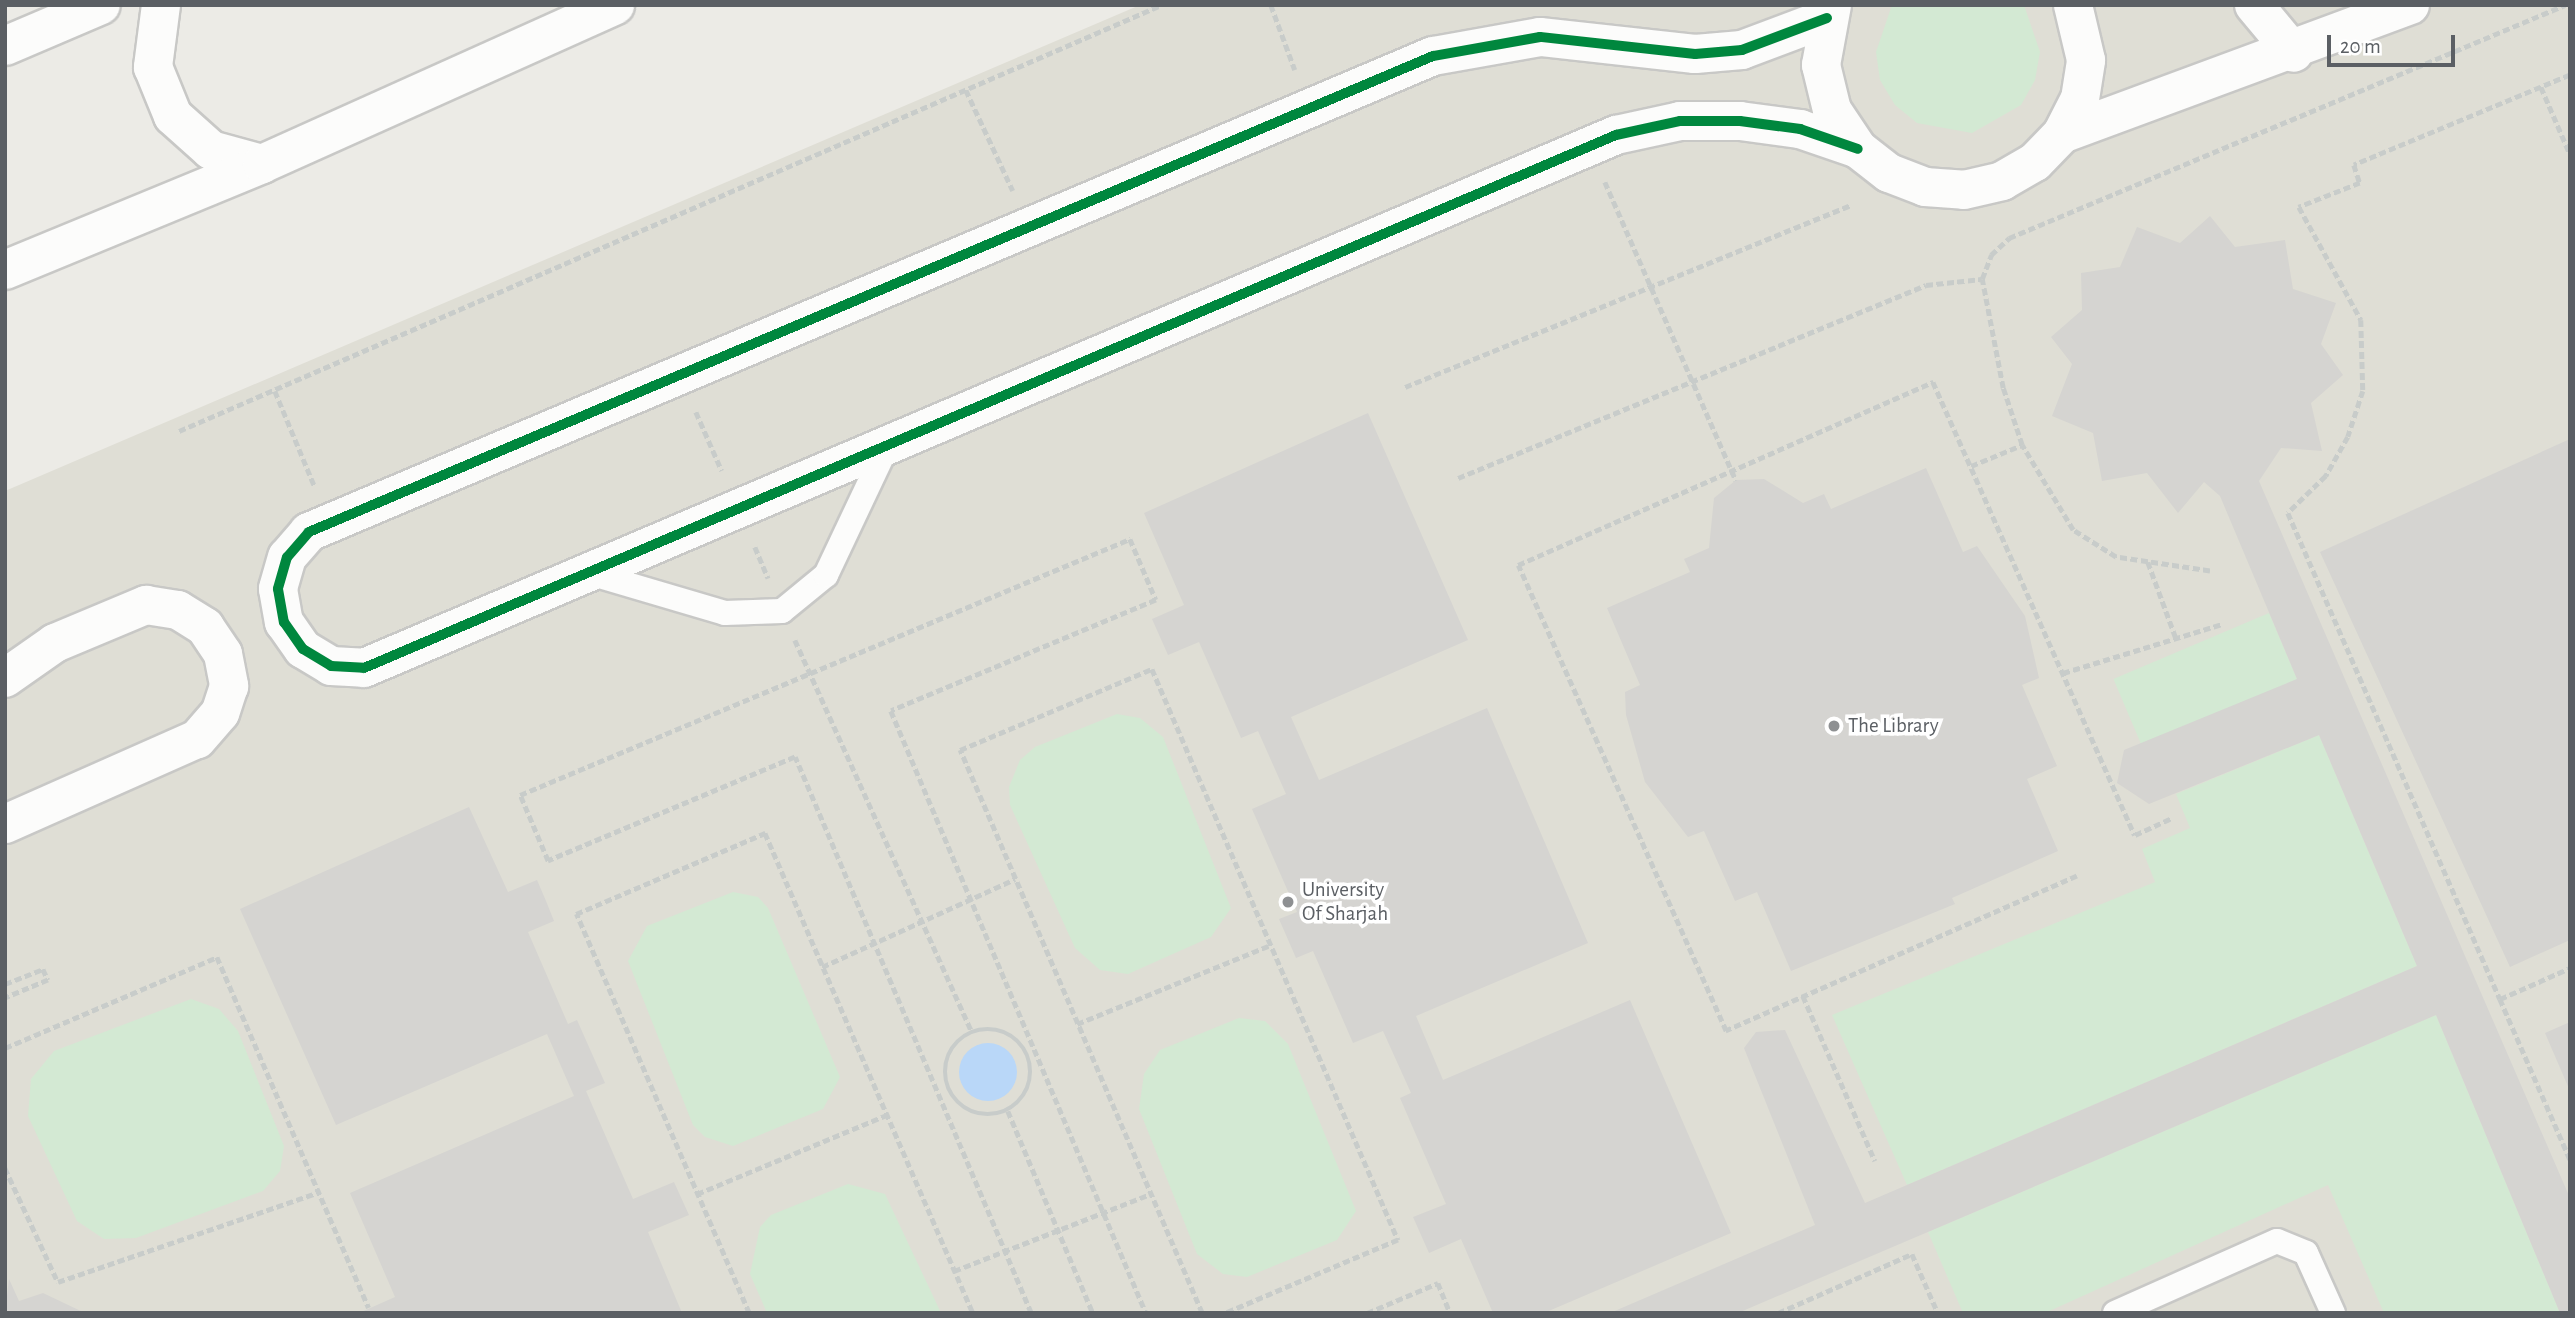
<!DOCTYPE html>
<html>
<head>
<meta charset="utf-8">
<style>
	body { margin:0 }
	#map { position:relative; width:2575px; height:1318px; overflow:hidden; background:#ecebe6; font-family:"Alegreya Sans",sans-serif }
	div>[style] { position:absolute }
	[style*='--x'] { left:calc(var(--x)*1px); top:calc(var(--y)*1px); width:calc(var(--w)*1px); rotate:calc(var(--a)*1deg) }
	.education>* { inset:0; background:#dfded5 }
	.green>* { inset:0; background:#d3e9d3; transform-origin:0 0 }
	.water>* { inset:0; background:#b9d7f8 }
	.round { border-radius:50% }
	.building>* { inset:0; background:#d5d4d1 }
	.path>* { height:4.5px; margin-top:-2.25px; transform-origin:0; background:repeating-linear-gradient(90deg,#c8ccca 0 7px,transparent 0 10.5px) }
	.path>.ring { margin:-2.25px; padding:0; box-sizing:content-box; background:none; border:4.5px solid #c8ccca; border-radius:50% }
	.roads { filter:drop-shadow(2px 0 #c8c8c6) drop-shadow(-2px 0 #c8c8c6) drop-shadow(0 2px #c8c8c6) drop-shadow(0 -2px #c8c8c6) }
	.service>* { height:24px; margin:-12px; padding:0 12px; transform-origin:12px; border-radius:12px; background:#fcfcfb }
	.minor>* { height:38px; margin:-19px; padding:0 19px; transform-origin:19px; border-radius:19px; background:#fcfcfb }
	.tertiary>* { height:38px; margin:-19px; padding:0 19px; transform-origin:19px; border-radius:19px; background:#fcfcfb }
	.cycleway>* { height:10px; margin:-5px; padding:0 5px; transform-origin:5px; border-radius:5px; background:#00873e }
	.dots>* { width:19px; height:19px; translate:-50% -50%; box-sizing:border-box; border:4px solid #fff; border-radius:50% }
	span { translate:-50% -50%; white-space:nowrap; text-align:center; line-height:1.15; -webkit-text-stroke:7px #fff; paint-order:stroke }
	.poi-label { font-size:21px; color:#5b5f64 }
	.left { translate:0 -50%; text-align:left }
	.frame { position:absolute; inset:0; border:7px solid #5b5f64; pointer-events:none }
	.scale { position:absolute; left:2327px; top:35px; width:128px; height:32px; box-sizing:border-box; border:4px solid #5b5f64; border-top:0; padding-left:9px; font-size:21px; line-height:24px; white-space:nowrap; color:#5b5f64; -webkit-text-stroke:5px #fff; paint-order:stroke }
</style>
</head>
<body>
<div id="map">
	<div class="education">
		<div style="clip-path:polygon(1140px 5px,2570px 5px,2570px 1313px,5px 1313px,5px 491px)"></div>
	</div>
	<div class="green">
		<div style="clip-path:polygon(1892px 5px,2024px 5px,2040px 52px,2035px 80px,2021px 105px,1972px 133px,1917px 123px,1895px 105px,1880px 80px,1876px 52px)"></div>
		<div style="left:2269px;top:613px;width:72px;height:169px;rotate:67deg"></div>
		<div style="clip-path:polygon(1117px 714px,1140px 718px,1163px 737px,1231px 908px,1211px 937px,1128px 974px,1100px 970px,1075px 948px,1010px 805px,1009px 787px,1020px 760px,1035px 747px)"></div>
		<div style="clip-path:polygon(2319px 735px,2417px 966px,1907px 1185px,1832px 1015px,2155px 882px,2142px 849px,2190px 828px,2176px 794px)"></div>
		<div style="clip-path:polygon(733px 892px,758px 897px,768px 908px,840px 1077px,823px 1109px,733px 1146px,705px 1137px,693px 1125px,628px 961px,647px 926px)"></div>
		<div style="clip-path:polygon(191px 999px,219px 1009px,238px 1031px,284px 1146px,280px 1171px,263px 1191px,136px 1238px,104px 1239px,77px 1221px,28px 1116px,31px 1079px,54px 1051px)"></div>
		<div style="clip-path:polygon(2436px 1015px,2560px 1313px,2384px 1313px,2328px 1185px,2045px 1313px,1963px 1313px,1928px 1232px)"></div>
		<div style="clip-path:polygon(1239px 1018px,1265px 1021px,1288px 1044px,1356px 1211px,1337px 1240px,1247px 1277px,1223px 1274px,1197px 1254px,1139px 1109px,1144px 1074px,1160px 1050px)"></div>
		<div style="clip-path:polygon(848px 1184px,885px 1194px,941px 1313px,767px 1313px,750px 1274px,760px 1227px,771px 1215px)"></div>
	</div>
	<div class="water">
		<div class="round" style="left:959px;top:1043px;width:58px;height:58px"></div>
	</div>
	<div class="building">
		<div style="clip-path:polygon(2210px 216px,2235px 247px,2285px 240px,2293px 289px,2336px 303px,2321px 344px,2343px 375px,2311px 403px,2322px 451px,2281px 448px,2259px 481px,2570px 1198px,2570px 1313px,2560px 1313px,2436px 1015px,1738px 1313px,1610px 1313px,1815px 1225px,1744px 1048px,1756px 1032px,1785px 1030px,1865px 1203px,2417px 966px,2319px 735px,2149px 804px,2117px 783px,2124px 750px,2297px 679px,2220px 496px,2204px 482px,2178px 513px,2147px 473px,2102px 481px,2093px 433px,2052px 416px,2072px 364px,2051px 337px,2082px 310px,2081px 273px,2120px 267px,2137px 227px,2180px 243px)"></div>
		<div style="clip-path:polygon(1368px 413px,1468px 640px,1291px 717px,1319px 780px,1487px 708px,1588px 943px,1416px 1016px,1443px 1080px,1630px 1000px,1731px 1233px,1544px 1313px,1493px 1313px,1461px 1239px,1429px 1253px,1413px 1217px,1446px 1204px,1400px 1098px,1411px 1093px,1383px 1031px,1353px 1043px,1313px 951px,1296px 958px,1279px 919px,1297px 912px,1252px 809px,1286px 794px,1258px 731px,1241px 738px,1199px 642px,1168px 655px,1152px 619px,1184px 605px,1144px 513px)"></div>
		<div style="clip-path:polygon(2570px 439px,2570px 940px,2510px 967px,2320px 552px)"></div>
		<div style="clip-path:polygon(1926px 468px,1963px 552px,1977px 546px,2025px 616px,2039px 678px,2022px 685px,2057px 766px,2027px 779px,2058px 851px,1952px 898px,1955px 904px,1791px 971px,1757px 892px,1735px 901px,1704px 831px,1688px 837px,1645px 782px,1626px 715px,1625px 692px,1640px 685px,1607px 608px,1690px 572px,1684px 559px,1709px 548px,1714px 498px,1736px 480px,1764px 479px,1803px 503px,1824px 494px,1831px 509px)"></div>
		<div style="clip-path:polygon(469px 807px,508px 892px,537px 880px,546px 901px,554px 921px,528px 932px,568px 1024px,577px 1020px,605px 1083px,586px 1091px,633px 1199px,674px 1182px,689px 1215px,648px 1232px,682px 1313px,359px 1313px,395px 1297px,350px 1193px,574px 1096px,547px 1034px,336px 1125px,240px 909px)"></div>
		<div style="clip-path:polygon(2570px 1022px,2570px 1091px,2545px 1033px)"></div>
		<div style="clip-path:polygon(9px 1279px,19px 1301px,43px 1293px,85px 1313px,5px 1313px)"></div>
	</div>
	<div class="path">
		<div style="--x:1271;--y:5;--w:69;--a:69.7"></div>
		<div style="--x:2570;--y:75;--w:234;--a:157.4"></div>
		<div style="--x:2354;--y:165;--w:19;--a:72"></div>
		<div style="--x:2360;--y:183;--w:66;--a:158.5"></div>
		<div style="--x:2299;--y:207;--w:129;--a:61.2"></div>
		<div style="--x:2361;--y:320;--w:71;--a:88.4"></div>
		<div style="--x:2363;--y:391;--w:48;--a:108.1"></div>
		<div style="--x:2348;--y:437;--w:45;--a:119.4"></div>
		<div style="--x:2326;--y:476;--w:53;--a:135.8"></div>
		<div style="--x:2288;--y:513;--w:530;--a:66.43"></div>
		<div style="--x:2500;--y:999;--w:77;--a:-23.9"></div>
		<div style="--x:2541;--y:87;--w:73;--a:66.6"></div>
		<div style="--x:966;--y:90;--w:111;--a:65"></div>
		<div style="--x:1605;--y:182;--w:326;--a:66.3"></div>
		<div style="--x:1405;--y:387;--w:482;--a:-22.2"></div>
		<div style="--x:275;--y:391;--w:104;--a:67.4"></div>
		<div style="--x:696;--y:412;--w:64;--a:66.2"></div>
		<div style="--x:179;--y:431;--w:1070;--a:-23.45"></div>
		<div style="--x:1971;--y:466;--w:55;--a:-22.4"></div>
		<div style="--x:1458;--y:478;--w:506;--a:-22.41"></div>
		<div style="--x:1926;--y:285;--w:56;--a:-6.1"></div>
		<div style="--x:755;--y:547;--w:34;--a:67"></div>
		<div style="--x:2148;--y:562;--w:81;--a:69.8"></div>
		<div style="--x:2210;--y:571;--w:95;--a:-171.5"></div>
		<div style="--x:2116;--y:557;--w:51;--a:-147.9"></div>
		<div style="--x:2073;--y:530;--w:99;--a:-121"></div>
		<div style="--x:2022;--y:445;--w:60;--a:-108.4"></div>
		<div style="--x:2003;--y:388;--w:111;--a:-100.9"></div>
		<div style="--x:1982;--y:279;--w:26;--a:-69"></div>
		<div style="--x:1991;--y:255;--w:25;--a:-43"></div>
		<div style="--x:2009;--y:238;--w:603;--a:-22.74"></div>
		<div style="--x:795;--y:640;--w:430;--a:65.7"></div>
		<div style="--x:2063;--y:673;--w:166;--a:-17.1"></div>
		<div style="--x:2077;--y:876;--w:384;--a:156.2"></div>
		<div style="--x:1726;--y:1031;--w:510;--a:-114.05"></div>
		<div style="--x:1518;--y:565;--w:454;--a:-23.8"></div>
		<div style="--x:1933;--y:382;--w:496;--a:66"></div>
		<div style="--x:2135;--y:835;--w:41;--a:-24.7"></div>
		<div style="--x:822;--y:967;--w:212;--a:-24.5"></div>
		<div style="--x:5;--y:984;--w:41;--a:-21.5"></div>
		<div style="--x:43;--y:969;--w:12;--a:66"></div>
		<div style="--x:48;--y:980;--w:47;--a:157.3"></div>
		<div style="--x:1803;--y:996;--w:180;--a:66.4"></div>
		<div style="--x:2500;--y:999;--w:175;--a:66.4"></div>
		<div style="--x:1077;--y:1024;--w:209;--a:-22.2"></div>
		<div class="ring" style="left:945px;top:1029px;width:81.5px;height:81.5px"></div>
		<div style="--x:5;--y:1048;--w:231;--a:-23.2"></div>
		<div style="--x:217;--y:957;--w:382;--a:66.6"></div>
		<div style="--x:1008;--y:1111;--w:219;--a:67.2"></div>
		<div style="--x:5;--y:1168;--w:126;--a:65.1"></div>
		<div style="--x:58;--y:1282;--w:276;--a:-19"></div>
		<div style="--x:697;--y:1194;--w:206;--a:-22.6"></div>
		<div style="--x:954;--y:1271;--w:211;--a:-21.4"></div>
		<div style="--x:749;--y:1313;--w:435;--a:-113.4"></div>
		<div style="--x:576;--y:914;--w:206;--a:-23.2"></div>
		<div style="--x:765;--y:833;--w:523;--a:66.57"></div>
		<div style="--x:1031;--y:1313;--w:604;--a:-113"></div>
		<div style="--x:795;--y:757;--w:268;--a:157.2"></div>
		<div style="--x:548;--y:861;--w:72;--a:-113"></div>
		<div style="--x:520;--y:795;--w:662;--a:-22.77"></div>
		<div style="--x:1130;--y:539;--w:66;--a:66.9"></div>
		<div style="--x:1156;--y:600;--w:287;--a:157.3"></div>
		<div style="--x:891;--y:711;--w:654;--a:67.04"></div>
		<div style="--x:1202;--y:1313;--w:613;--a:-113.26"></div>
		<div style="--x:960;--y:750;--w:208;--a:-22.9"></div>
		<div style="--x:1152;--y:669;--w:622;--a:66.69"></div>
		<div style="--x:1398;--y:1240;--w:187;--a:157"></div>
		<div style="--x:1367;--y:1313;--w:77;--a:-22.9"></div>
		<div style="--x:1438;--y:1283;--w:32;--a:68"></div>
		<div style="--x:1778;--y:1313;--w:146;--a:-23.8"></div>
		<div style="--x:1912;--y:1254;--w:64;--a:66.2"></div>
	</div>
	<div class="roads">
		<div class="service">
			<div style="--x:586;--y:572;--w:145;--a:16.4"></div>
			<div style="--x:725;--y:613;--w:57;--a:-2"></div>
			<div style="--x:782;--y:611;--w:57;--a:-39.3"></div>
			<div style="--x:826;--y:575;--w:147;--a:-64.7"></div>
			<div style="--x:2115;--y:1313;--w:177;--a:-24"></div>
			<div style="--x:2277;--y:1241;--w:31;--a:22"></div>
			<div style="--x:2306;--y:1253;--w:66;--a:65.8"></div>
		</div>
		<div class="minor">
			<div style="--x:1832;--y:5;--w:61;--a:100.4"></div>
			<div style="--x:1821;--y:65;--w:46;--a:76.3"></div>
			<div style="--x:1832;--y:110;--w:47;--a:56.3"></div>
			<div style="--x:1858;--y:149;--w:39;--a:38"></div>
			<div style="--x:1889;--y:173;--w:39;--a:21"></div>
			<div style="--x:1925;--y:187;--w:39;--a:4"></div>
			<div style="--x:1964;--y:190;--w:39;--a:-13"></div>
			<div style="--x:2002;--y:181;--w:38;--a:-30"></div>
			<div style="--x:2035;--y:162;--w:39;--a:-46"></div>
			<div style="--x:2062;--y:134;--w:39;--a:-63"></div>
			<div style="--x:2080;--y:99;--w:39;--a:-81"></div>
			<div style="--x:2086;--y:60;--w:57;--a:-103.3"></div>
			<div style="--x:2254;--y:5;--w:62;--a:50.2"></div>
			<div style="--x:1827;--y:18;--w:91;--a:159.4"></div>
			<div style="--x:1742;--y:50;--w:47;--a:175.1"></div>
			<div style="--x:1695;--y:54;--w:156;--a:-173.7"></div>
			<div style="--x:1540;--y:37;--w:109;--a:169.9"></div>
			<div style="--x:1433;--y:56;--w:1221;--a:157.05"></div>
			<div style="--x:309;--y:532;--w:33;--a:131"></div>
			<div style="--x:287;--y:557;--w:33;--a:106"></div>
			<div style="--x:278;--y:589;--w:34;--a:80"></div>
			<div style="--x:284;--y:622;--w:33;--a:55"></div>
			<div style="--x:303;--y:649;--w:33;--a:31"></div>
			<div style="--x:331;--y:666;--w:33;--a:3"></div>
			<div style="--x:364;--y:668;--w:1361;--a:-23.06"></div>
			<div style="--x:1616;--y:135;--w:66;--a:-12.3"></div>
			<div style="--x:1680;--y:121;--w:60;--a:0"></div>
			<div style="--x:1740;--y:121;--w:61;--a:7.6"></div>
			<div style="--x:1800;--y:129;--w:61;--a:19"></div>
			<div style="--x:2062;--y:134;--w:371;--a:-20.3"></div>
			<div style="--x:5;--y:678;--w:61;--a:-35"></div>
			<div style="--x:55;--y:643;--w:99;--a:-22.7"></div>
			<div style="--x:146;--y:605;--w:32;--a:9"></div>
			<div style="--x:178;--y:610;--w:32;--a:32"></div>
			<div style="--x:205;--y:627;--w:32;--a:56"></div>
			<div style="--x:223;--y:654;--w:33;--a:79"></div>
			<div style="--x:229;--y:686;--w:28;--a:108"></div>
			<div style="--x:220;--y:713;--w:35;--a:131"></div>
			<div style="--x:197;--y:739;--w:210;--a:156.1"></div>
		</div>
		<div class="tertiary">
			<div style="--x:161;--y:5;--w:63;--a:97.4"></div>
			<div style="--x:153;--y:67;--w:53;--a:67.8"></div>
			<div style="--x:173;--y:116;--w:51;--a:41.8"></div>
			<div style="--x:211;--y:150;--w:53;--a:15.4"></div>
			<div style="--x:5;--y:46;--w:104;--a:-23.1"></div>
			<div style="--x:5;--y:270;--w:278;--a:-22.4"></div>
			<div style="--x:262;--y:164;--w:387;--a:-24.2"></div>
		</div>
	</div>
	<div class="cycleway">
		<div style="--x:1827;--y:18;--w:91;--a:159.4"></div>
		<div style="--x:1742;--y:50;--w:47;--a:175.1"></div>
		<div style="--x:1695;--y:54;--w:156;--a:-173.7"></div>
		<div style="--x:1540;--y:37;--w:109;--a:169.9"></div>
		<div style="--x:1433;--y:56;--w:1221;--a:157.05"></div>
		<div style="--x:309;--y:532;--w:33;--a:131"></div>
		<div style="--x:287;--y:557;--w:33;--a:106"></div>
		<div style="--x:278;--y:589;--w:34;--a:80"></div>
		<div style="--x:284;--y:622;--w:33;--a:55"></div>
		<div style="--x:303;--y:649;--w:33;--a:31"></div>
		<div style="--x:331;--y:666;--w:33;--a:3"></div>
		<div style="--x:364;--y:668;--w:1361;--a:-23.06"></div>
		<div style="--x:1616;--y:135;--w:66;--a:-12.3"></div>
		<div style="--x:1680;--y:121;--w:60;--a:0"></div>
		<div style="--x:1740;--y:121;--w:61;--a:7.6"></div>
		<div style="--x:1800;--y:129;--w:61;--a:19"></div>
	</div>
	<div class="dots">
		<div style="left:1834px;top:726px;background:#8e9092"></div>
		<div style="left:1288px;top:902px;background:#8e9092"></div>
	</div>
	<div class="poi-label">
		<span class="left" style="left:1848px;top:726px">The Library</span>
		<span class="left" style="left:1302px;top:902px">University<br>Of Sharjah</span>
	</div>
	<div class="frame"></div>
	<div class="scale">20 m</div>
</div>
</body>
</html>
